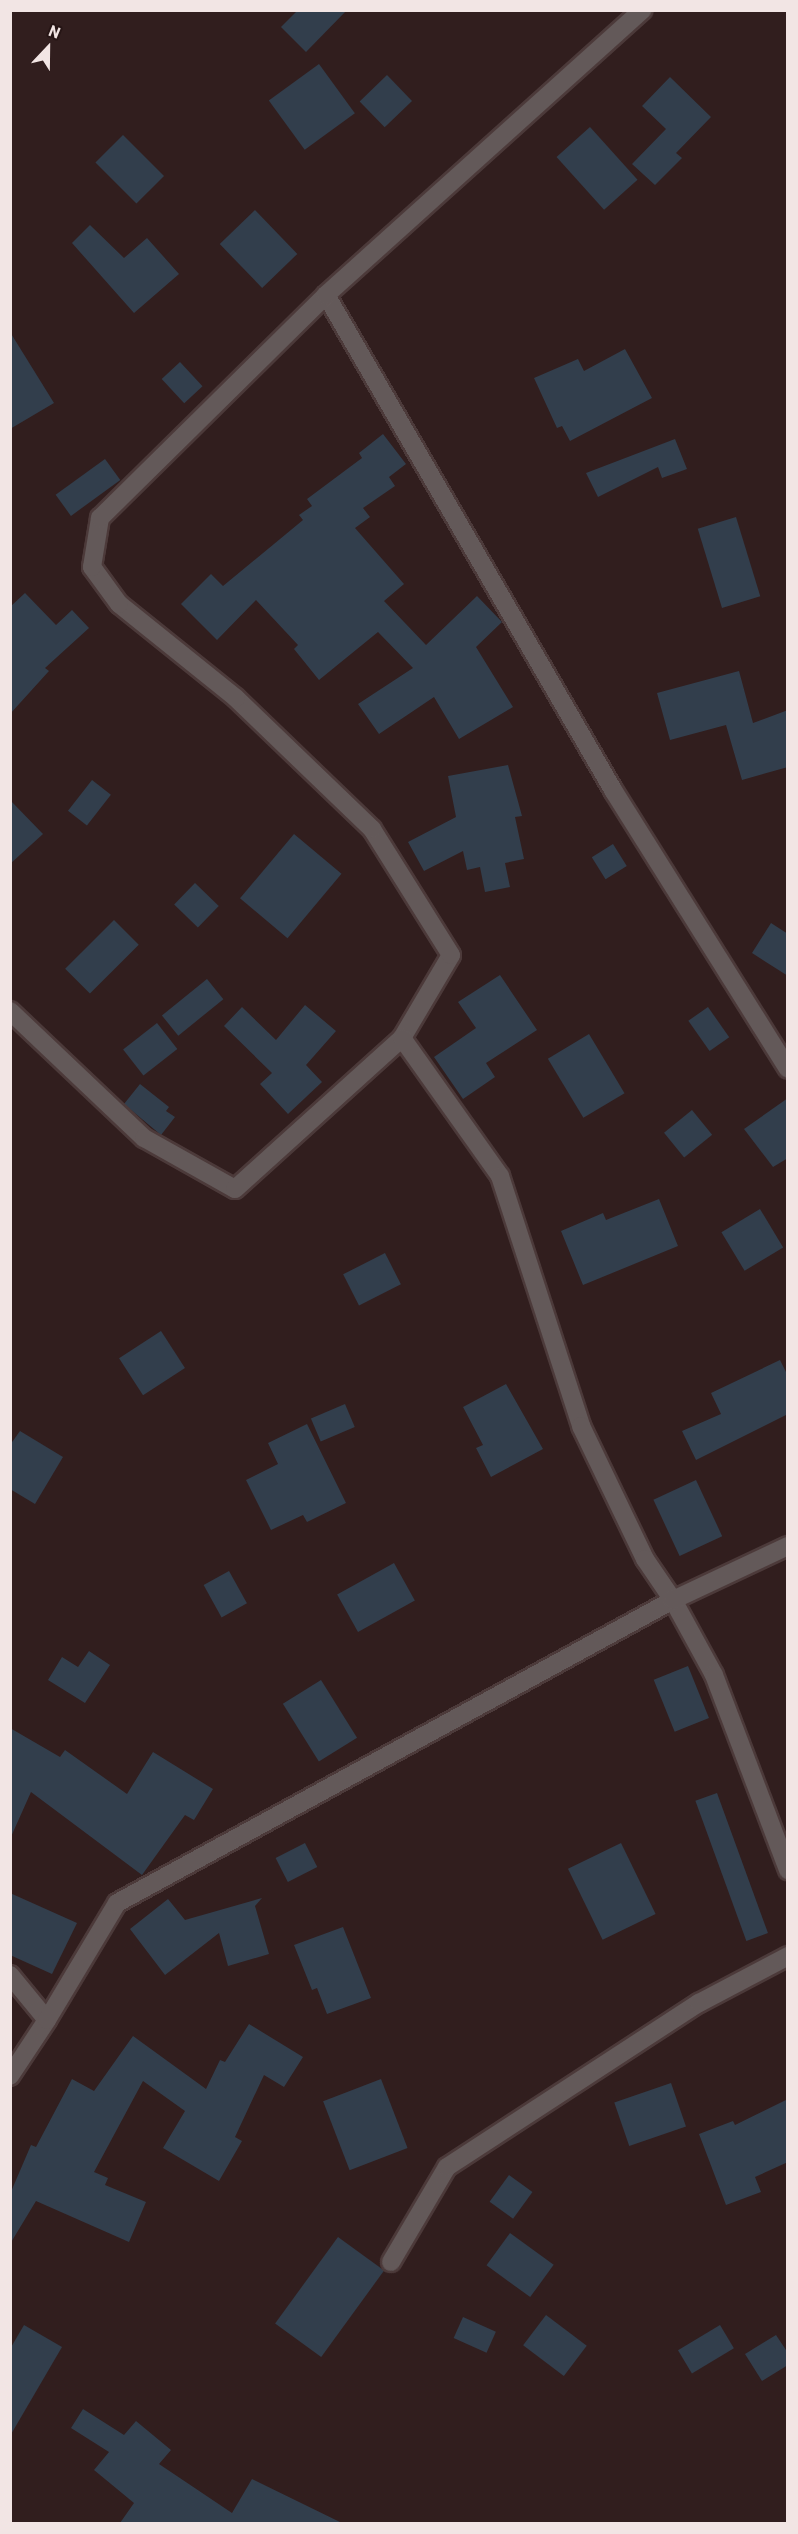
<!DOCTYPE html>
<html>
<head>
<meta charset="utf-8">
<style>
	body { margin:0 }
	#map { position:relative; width:798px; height:2534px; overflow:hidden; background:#311e1e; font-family:Barlow,sans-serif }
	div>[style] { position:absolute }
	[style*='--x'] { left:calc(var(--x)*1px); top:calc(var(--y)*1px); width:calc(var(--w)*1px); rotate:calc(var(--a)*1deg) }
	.building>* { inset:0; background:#323e4c; transform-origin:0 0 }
	.roads { filter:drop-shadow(2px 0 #4c3a3a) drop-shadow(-2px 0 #4c3a3a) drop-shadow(0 2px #4c3a3a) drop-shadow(0 -2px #4c3a3a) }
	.minor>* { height:18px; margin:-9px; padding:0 9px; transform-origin:9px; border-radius:9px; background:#635959 }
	span { translate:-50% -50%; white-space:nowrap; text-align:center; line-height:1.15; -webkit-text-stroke:4.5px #261515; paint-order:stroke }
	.frame { position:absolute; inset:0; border:12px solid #f2e5e4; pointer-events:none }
	.north { position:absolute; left:18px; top:18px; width:60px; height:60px; -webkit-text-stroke:4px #261515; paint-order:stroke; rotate:22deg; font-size:16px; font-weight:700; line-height:24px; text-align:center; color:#f2e5e4 }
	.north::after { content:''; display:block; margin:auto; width:21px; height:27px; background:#f2e5e4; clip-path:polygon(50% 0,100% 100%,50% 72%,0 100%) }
</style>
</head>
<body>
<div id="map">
	<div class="building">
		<div style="clip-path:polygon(298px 10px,347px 10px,306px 52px,281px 27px)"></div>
		<div style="left:319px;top:64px;width:61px;height:62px;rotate:54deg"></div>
		<div style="left:387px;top:75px;width:36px;height:38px;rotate:46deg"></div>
		<div style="clip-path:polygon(670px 77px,711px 117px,676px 153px,682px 158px,655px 185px,632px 164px,666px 129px,642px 106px)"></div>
		<div style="left:590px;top:127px;width:71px;height:45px;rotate:48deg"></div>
		<div style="left:123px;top:135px;width:58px;height:39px;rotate:45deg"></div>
		<div style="left:255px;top:210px;width:61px;height:49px;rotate:46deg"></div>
		<div style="clip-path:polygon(90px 225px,124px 258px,147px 238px,179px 274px,134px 313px,72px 243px)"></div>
		<div style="clip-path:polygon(10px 332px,54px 403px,10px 429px)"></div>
		<div style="clip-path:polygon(625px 349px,652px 398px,570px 441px,562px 426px,557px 428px,534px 378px,578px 359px,584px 371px)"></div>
		<div style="left:180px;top:362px;width:33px;height:25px;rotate:47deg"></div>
		<div style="clip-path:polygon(383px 434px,406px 464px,389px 477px,395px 486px,363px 508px,370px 517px,355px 528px,404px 584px,384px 601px,426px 645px,477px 596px,502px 622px,476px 647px,513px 707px,459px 739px,434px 697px,379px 734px,358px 704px,413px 668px,378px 632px,319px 680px,294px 649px,298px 645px,256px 600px,217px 640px,181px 604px,211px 574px,223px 586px,303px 520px,299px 515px,312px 506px,307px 499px,362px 458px,359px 453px)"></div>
		<div style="clip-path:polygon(675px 439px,687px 469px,662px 478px,658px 467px,598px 497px,586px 473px)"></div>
		<div style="left:105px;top:459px;width:26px;height:61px;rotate:54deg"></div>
		<div style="left:736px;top:517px;width:83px;height:40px;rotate:73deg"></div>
		<div style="clip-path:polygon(25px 593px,56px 625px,72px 610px,89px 628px,45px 668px,49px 671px,10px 714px,10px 607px)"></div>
		<div style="clip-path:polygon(739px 671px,753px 723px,788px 710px,788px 767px,742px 780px,726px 725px,670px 740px,657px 693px)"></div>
		<div style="clip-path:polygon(508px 765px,522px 816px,515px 817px,524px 859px,505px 863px,510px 887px,485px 892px,480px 867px,467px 870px,463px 851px,424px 871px,408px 842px,456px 817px,448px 776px)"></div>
		<div style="left:92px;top:780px;width:24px;height:39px;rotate:38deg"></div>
		<div style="clip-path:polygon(10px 800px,43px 834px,10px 864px)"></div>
		<div style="left:294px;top:834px;width:62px;height:84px;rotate:40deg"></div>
		<div style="left:613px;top:844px;width:26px;height:25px;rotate:58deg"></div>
		<div style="left:195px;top:883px;width:33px;height:30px;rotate:44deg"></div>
		<div style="left:114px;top:920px;width:35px;height:69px;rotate:45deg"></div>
		<div style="clip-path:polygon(771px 923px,788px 934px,788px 976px,752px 953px)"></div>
		<div style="clip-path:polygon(500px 975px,537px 1030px,486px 1063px,495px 1077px,463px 1099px,434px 1057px,476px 1028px,458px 1002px)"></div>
		<div style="left:207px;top:979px;width:26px;height:58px;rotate:51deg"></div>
		<div style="clip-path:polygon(305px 1005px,336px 1031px,306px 1065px,322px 1082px,288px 1114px,260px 1084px,272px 1073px,224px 1026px,242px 1007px,276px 1040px)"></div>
		<div style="left:708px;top:1007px;width:37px;height:24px;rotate:55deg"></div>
		<div style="left:157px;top:1023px;width:33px;height:43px;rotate:52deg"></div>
		<div style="left:589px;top:1034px;width:69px;height:48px;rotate:59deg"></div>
		<div style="clip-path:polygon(140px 1084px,169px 1107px,166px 1111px,175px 1117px,161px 1135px,124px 1104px)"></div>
		<div style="clip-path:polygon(788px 1098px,788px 1158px,773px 1167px,744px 1129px)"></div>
		<div style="left:692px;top:1110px;width:32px;height:36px;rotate:51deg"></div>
		<div style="clip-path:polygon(659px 1199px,678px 1246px,583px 1285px,561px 1231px,603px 1213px,606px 1220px)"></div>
		<div style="left:760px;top:1209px;width:45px;height:45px;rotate:59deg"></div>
		<div style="left:385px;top:1253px;width:35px;height:47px;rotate:63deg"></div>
		<div style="left:161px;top:1331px;width:44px;height:50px;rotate:57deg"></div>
		<div style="clip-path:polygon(780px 1360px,788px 1376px,788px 1414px,696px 1460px,682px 1431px,721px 1414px,711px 1393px)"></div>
		<div style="clip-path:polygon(506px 1384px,543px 1449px,491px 1477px,476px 1448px,483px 1445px,463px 1407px)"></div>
		<div style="left:345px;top:1404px;width:25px;height:37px;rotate:67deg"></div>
		<div style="clip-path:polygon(307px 1424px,346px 1503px,307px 1522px,303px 1515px,271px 1530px,246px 1480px,278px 1464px,268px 1443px)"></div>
		<div style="clip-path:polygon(20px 1431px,63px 1457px,35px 1504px,10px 1489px,10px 1445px)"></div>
		<div style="left:696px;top:1480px;width:62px;height:47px;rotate:65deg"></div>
		<div style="left:394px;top:1563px;width:43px;height:65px;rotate:61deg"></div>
		<div style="left:229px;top:1571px;width:37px;height:29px;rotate:61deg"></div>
		<div style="clip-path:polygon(89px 1651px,110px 1665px,85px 1703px,48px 1680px,62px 1657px,78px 1667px)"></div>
		<div style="left:688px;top:1666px;width:56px;height:37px;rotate:68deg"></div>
		<div style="left:321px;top:1680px;width:68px;height:45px;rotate:58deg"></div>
		<div style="clip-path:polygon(10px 1728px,60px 1757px,65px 1750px,127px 1794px,153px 1752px,213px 1789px,194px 1820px,185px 1815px,142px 1875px,31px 1792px,10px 1839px)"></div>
		<div style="left:717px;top:1793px;width:149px;height:23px;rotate:70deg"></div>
		<div style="left:305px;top:1843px;width:27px;height:33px;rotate:63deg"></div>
		<div style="left:621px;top:1843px;width:79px;height:59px;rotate:64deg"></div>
		<div style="clip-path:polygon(10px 1893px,77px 1923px,52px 1974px,10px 1955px)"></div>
		<div style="clip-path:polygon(262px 1898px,255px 1906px,269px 1954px,228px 1966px,219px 1933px,165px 1975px,130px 1929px,168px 1899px,185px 1920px)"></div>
		<div style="clip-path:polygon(343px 1927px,371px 1998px,327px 2014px,317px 1988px,312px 1990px,294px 1945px)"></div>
		<div style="clip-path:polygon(249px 2024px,303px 2057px,284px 2087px,264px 2075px,235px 2137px,242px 2141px,219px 2181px,163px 2148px,185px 2111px,143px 2081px,94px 2172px,108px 2178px,105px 2185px,146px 2202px,129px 2242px,36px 2201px,10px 2244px,10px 2194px,31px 2145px,36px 2147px,72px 2079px,94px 2091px,133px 2036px,206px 2089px,220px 2060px,225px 2062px)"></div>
		<div style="left:381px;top:2079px;width:74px;height:62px;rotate:69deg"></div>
		<div style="left:671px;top:2083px;width:46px;height:60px;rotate:71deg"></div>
		<div style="clip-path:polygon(788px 2099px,788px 2162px,755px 2177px,761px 2192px,726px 2205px,699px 2134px,733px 2121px,735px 2125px)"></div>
		<div style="left:509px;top:2175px;width:29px;height:33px;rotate:36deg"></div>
		<div style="left:510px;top:2233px;width:54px;height:40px;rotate:36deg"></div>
		<div style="left:338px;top:2237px;width:57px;height:107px;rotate:36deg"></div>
		<div style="left:546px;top:2315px;width:51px;height:38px;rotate:37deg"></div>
		<div style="left:463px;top:2317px;width:36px;height:23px;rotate:24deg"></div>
		<div style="clip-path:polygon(24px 2325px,62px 2347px,10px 2436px,10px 2349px)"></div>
		<div style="left:720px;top:2325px;width:27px;height:49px;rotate:59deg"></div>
		<div style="clip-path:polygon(776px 2335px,788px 2353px,788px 2365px,762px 2381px,745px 2354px)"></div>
		<div style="clip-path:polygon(83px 2409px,124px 2435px,136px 2421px,171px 2450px,159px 2464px,232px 2513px,252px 2479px,342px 2523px,120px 2523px,134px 2503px,94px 2470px,109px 2452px,71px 2428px)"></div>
	</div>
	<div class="roads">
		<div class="minor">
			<div style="--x:326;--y:295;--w:572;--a:59.89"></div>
			<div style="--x:613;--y:790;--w:329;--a:57.9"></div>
			<div style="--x:10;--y:1011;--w:185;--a:43.5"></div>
			<div style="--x:144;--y:1138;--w:104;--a:29.3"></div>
			<div style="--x:235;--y:1189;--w:225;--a:-42.1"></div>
			<div style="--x:402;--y:1038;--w:96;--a:-59.4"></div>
			<div style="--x:451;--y:955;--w:149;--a:-122.1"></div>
			<div style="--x:372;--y:829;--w:189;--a:-136.1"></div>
			<div style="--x:236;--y:698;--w:150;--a:-141.2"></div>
			<div style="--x:119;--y:604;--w:46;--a:-126.1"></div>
			<div style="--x:92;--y:567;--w:50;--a:-80.7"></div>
			<div style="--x:100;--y:518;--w:317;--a:-44.6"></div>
			<div style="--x:326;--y:295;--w:426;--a:-42"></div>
			<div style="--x:402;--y:1038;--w:169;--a:54.6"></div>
			<div style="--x:500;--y:1176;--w:263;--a:72"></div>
			<div style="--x:581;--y:1426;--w:148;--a:64.3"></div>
			<div style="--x:645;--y:1559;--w:50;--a:55.7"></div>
			<div style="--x:673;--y:1600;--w:85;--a:61.3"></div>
			<div style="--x:714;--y:1675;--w:209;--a:69.2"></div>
			<div style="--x:10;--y:1975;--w:58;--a:50.6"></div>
			<div style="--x:47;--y:2020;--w:67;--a:123.5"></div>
			<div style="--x:47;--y:2020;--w:136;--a:-59.1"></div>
			<div style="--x:117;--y:1903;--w:633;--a:-28.59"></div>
			<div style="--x:673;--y:1600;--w:127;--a:-25.2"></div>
			<div style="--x:391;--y:2262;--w:110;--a:-59.5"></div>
			<div style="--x:447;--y:2167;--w:301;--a:-33.1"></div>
			<div style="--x:699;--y:2003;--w:101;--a:-27.8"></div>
		</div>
	</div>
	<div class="frame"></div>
	<div class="north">N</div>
</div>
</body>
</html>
